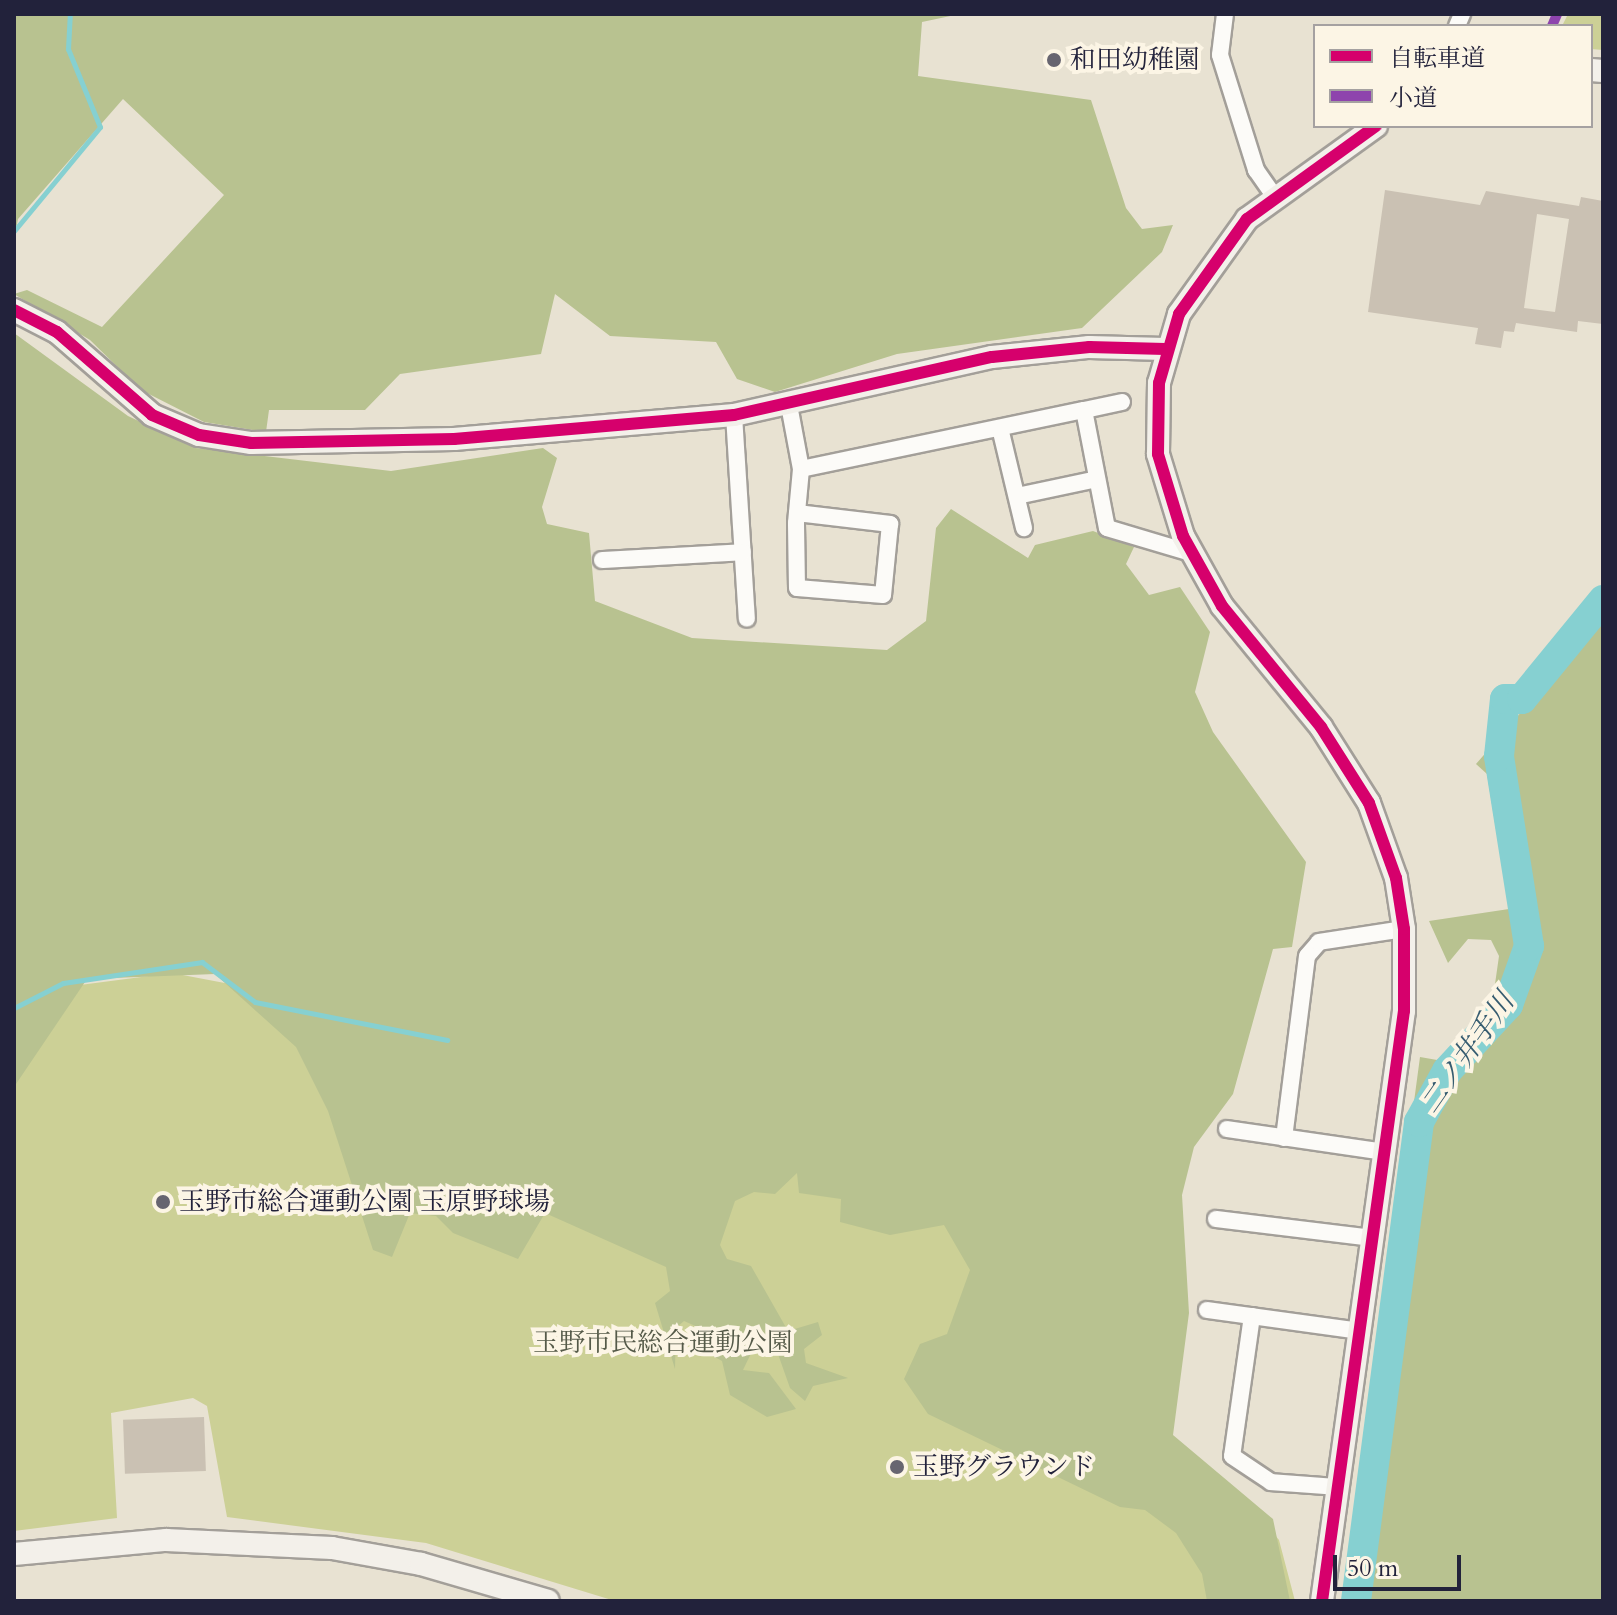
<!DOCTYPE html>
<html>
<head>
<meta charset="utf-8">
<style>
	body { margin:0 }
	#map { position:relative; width:1617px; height:1615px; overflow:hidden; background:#e8e2d2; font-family:Cardo,"Noto Serif JP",serif }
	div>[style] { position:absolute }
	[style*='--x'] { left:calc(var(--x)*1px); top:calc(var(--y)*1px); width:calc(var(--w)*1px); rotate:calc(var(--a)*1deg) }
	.green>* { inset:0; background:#ccd096 }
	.forest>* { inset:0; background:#b8c290 }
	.stream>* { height:5px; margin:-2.5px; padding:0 2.5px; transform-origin:2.5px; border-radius:2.5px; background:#86d0d1 }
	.river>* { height:30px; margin:-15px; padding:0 15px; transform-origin:15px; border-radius:15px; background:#86d0d1 }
	.building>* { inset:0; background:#cac1b3; transform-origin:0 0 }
	.roads { filter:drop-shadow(2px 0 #a39f99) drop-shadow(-2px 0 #a39f99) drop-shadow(0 2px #a39f99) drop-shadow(0 -2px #a39f99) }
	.street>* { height:16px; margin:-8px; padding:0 8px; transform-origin:8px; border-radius:8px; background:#fcfbf8 }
	.secondary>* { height:22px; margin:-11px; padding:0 11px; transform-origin:11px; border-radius:11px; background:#f3f0ea }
	.quiet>* { height:10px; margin-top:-5px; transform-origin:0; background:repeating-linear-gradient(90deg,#8e44ad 0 20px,transparent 0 30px) }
	.cycleway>* { height:12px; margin:-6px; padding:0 6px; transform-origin:6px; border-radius:6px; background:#d6006c }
	.dots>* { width:22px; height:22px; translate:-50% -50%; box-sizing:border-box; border:4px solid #fcf5e5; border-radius:50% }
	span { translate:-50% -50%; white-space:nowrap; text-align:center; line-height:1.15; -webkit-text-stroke:8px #fcf5e5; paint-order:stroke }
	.poi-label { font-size:26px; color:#22223b }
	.left { translate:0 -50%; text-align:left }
	.park-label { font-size:26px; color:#555a49 }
	.water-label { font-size:28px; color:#365c70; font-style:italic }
	.frame { position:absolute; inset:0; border:16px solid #22223b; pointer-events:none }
	.legend { position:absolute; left:1313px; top:24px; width:280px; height:104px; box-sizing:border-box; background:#fcf5e5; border:2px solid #a5a1a1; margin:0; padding:10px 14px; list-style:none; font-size:24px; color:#22223b }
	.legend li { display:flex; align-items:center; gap:16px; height:40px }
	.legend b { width:40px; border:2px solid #a5a1a1 }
	.scale { position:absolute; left:1333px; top:1555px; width:128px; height:36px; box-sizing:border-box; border:4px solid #22223b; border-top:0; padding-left:10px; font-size:24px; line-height:28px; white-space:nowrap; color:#22223b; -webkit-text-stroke:6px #fcf5e5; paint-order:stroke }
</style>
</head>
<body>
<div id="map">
	<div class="green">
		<div style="clip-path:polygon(1568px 14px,1603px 14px,1603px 50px,1591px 49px,1591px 26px,1562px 26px)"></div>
		<div style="clip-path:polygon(172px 973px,251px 988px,995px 1238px,972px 1339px,1239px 1491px,1279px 1540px,1295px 1601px,615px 1601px,426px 1543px,227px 1517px,207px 1406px,193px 1398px,111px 1413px,117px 1518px,14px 1531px,14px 1016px,80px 985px)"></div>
	</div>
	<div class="forest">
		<div style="clip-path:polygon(14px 14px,960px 14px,922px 22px,918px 76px,1091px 100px,1126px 208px,1142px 229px,1173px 225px,1162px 252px,1082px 328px,897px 354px,775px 392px,737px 379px,716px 342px,610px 336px,555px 294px,541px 354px,400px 374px,365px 410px,269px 410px,266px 432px,204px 422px,141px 390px,90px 340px,14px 294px,27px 290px,102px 327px,224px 195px,123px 99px,18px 219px,14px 240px)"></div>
		<div style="clip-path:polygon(14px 333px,128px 416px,196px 448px,391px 471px,543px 448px,557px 458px,542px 507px,547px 524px,589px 533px,595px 601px,692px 638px,887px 650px,926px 621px,936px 528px,951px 509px,1028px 558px,1035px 545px,1093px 531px,1134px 547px,1126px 564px,1149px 595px,1180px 587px,1210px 632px,1195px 692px,1213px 732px,1306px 862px,1292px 947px,1273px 949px,1233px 1094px,1194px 1147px,1182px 1195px,1189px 1313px,1173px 1435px,1273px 1519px,1290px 1601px,1207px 1601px,1202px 1574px,1176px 1533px,1145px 1510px,1120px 1507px,928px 1414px,904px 1379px,920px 1344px,947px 1334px,970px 1270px,944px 1225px,890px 1235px,840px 1222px,841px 1199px,799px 1193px,797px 1173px,775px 1194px,754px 1192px,735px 1201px,720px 1245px,727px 1259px,751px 1266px,788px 1331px,818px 1322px,822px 1335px,804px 1349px,806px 1363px,848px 1378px,813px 1386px,805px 1401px,790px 1388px,773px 1340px,756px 1343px,743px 1370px,769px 1373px,796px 1409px,767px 1417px,730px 1395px,722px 1361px,702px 1350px,700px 1328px,684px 1321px,676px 1328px,675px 1369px,655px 1303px,670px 1291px,666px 1267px,545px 1213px,518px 1259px,453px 1233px,436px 1216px,410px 1213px,392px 1257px,373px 1250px,328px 1111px,296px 1047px,215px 974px,87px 979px,14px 1087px)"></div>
		<div style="clip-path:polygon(1603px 618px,1603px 1601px,1347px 1601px,1420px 1057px,1460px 1064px,1492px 1005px,1499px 956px,1491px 940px,1468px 939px,1448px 963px,1429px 921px,1509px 909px,1487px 774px,1476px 764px)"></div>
	</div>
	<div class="stream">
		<div style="--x:14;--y:231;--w:135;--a:-50.4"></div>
		<div style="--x:100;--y:127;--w:84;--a:-112.3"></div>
		<div style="--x:68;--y:49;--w:35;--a:-87"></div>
		<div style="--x:14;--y:1008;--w:55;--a:-27"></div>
		<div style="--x:63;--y:983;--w:141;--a:-8.6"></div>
		<div style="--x:202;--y:962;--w:66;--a:37"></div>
		<div style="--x:255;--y:1002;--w:196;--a:11.2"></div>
	</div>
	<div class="river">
		<div style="--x:1356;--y:1601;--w:483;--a:-82.5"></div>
		<div style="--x:1419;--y:1122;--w:58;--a:-61.2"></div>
		<div style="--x:1447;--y:1071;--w:90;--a:-47.3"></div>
		<div style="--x:1508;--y:1005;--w:63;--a:-70.4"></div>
		<div style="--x:1529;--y:946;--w:192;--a:-99"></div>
		<div style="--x:1499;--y:756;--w:57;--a:-84"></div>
		<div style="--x:1505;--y:699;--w:17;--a:0"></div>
		<div style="--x:1522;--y:699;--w:128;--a:-50.7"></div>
	</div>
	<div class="building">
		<div style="clip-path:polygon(evenodd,1385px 190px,1480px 205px,1486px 191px,1579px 206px,1581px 197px,1603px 201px,1603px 324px,1578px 321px,1577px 332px,1516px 323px,1514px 332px,1504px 331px,1501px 348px,1475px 344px,1478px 328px,1368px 312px,1385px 190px,1537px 214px,1569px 219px,1555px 312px,1524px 308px,1537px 214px)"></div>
		<div style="left:204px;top:1417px;width:54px;height:81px;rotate:88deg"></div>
	</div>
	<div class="roads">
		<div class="street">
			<div style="--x:1225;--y:14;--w:41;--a:97"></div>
			<div style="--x:1220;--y:55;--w:121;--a:72.6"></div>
			<div style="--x:1256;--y:170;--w:29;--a:55"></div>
			<div style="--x:1457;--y:26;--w:13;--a:-67"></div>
			<div style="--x:1122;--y:402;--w:39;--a:168"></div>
			<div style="--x:1084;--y:410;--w:120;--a:79"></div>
			<div style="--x:1107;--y:528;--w:88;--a:16.6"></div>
			<div style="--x:789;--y:405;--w:65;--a:79.4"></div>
			<div style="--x:801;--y:469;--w:289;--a:-11.8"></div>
			<div style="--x:734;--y:415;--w:204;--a:86.4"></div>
			<div style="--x:1000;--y:428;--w:103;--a:76.5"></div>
			<div style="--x:1017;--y:496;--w:82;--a:-12"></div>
			<div style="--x:797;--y:513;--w:94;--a:6.7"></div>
			<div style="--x:890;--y:524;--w:71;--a:95.6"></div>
			<div style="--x:883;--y:595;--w:86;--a:-175.3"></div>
			<div style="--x:797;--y:588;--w:65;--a:-90.9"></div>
			<div style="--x:796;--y:523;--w:54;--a:-84.7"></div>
			<div style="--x:602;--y:560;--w:141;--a:-3.2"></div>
			<div style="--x:1227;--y:1129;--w:160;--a:8.3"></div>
			<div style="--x:1284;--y:1138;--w:183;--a:-82.8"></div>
			<div style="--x:1307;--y:956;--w:18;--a:-49"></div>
			<div style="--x:1319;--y:942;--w:86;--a:-8.7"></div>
			<div style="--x:1216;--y:1219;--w:158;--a:6.9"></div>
			<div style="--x:1207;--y:1310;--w:154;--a:7.8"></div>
			<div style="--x:1252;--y:1316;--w:141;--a:98.1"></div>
			<div style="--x:1232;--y:1456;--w:47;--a:33.7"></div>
			<div style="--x:1271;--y:1482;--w:67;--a:4.3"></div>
		</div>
		<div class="secondary">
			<div style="--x:1591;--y:70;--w:12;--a:5"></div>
			<div style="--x:14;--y:310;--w:48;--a:27.1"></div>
			<div style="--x:57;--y:332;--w:126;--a:41.1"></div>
			<div style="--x:152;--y:415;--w:51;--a:23.1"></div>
			<div style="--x:199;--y:435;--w:53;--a:8.7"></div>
			<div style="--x:251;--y:443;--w:203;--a:-1.1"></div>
			<div style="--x:454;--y:439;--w:281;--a:-4.9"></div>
			<div style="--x:734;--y:415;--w:264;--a:-12.7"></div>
			<div style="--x:992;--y:357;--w:98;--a:-5.9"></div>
			<div style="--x:1089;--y:347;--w:76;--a:1.5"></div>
			<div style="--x:14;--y:1554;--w:153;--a:-5.3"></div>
			<div style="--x:166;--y:1540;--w:166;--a:2.8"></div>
			<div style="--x:332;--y:1548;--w:90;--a:10.2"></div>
			<div style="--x:421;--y:1564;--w:132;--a:16.2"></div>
			<div style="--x:1322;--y:1601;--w:596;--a:-82.09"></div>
			<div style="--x:1404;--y:1011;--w:82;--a:-90"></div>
			<div style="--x:1404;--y:929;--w:52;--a:-98.9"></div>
			<div style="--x:1396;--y:878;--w:80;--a:-109.8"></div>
			<div style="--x:1369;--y:803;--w:90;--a:-122.3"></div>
			<div style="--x:1321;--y:727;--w:156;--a:-129.3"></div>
			<div style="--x:1222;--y:606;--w:80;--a:-119.1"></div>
			<div style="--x:1183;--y:536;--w:86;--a:-107"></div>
			<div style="--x:1158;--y:454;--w:71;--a:-89.2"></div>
			<div style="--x:1159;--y:383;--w:72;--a:-73.8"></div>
			<div style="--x:1179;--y:314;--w:117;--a:-54.4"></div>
			<div style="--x:1247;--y:219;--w:159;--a:-35.8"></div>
		</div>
	</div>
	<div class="quiet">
		<div style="--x:1552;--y:26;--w:13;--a:-67"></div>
	</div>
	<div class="cycleway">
		<div style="--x:14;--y:310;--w:48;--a:27.1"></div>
		<div style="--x:57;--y:332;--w:126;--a:41.1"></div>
		<div style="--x:152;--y:415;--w:51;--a:23.1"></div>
		<div style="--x:199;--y:435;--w:53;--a:8.7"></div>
		<div style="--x:251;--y:443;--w:203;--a:-1.1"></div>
		<div style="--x:454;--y:439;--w:281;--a:-4.9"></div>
		<div style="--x:734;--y:415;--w:264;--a:-12.7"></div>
		<div style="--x:992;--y:357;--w:98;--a:-5.9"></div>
		<div style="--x:1089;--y:347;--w:76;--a:1.5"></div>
		<div style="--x:1322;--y:1601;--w:596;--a:-82.09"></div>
		<div style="--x:1404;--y:1011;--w:82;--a:-90"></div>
		<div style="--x:1404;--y:929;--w:52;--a:-98.9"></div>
		<div style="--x:1396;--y:878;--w:80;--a:-109.8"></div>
		<div style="--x:1369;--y:803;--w:90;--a:-122.3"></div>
		<div style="--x:1321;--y:727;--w:156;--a:-129.3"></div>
		<div style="--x:1222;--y:606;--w:80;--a:-119.1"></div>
		<div style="--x:1183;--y:536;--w:86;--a:-107"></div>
		<div style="--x:1158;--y:454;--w:71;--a:-89.2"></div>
		<div style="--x:1159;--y:383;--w:72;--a:-73.8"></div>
		<div style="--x:1179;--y:314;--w:117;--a:-54.4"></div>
		<div style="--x:1247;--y:219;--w:159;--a:-35.8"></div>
	</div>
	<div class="dots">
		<div style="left:1054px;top:60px;background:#676570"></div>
		<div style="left:163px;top:1202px;background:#676570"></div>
		<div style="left:897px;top:1467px;background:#676570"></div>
	</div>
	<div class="poi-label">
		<span class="left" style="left:1070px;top:60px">和田幼稚園</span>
		<span class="left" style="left:179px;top:1202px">玉野市総合運動公園 玉原野球場</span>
		<span class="left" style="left:913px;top:1467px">玉野グラウンド</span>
	</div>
	<div class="park-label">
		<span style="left:663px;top:1343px">玉野市民総合運動公園</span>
	</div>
	<div class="water-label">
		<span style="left:1467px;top:1053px;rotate:-55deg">二ノ井手川</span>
	</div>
	<div class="frame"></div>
	<ul class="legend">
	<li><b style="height:10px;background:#d6006c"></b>自転車道</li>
	<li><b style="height:10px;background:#8e44ad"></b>小道</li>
	</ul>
	<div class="scale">50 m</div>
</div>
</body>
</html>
